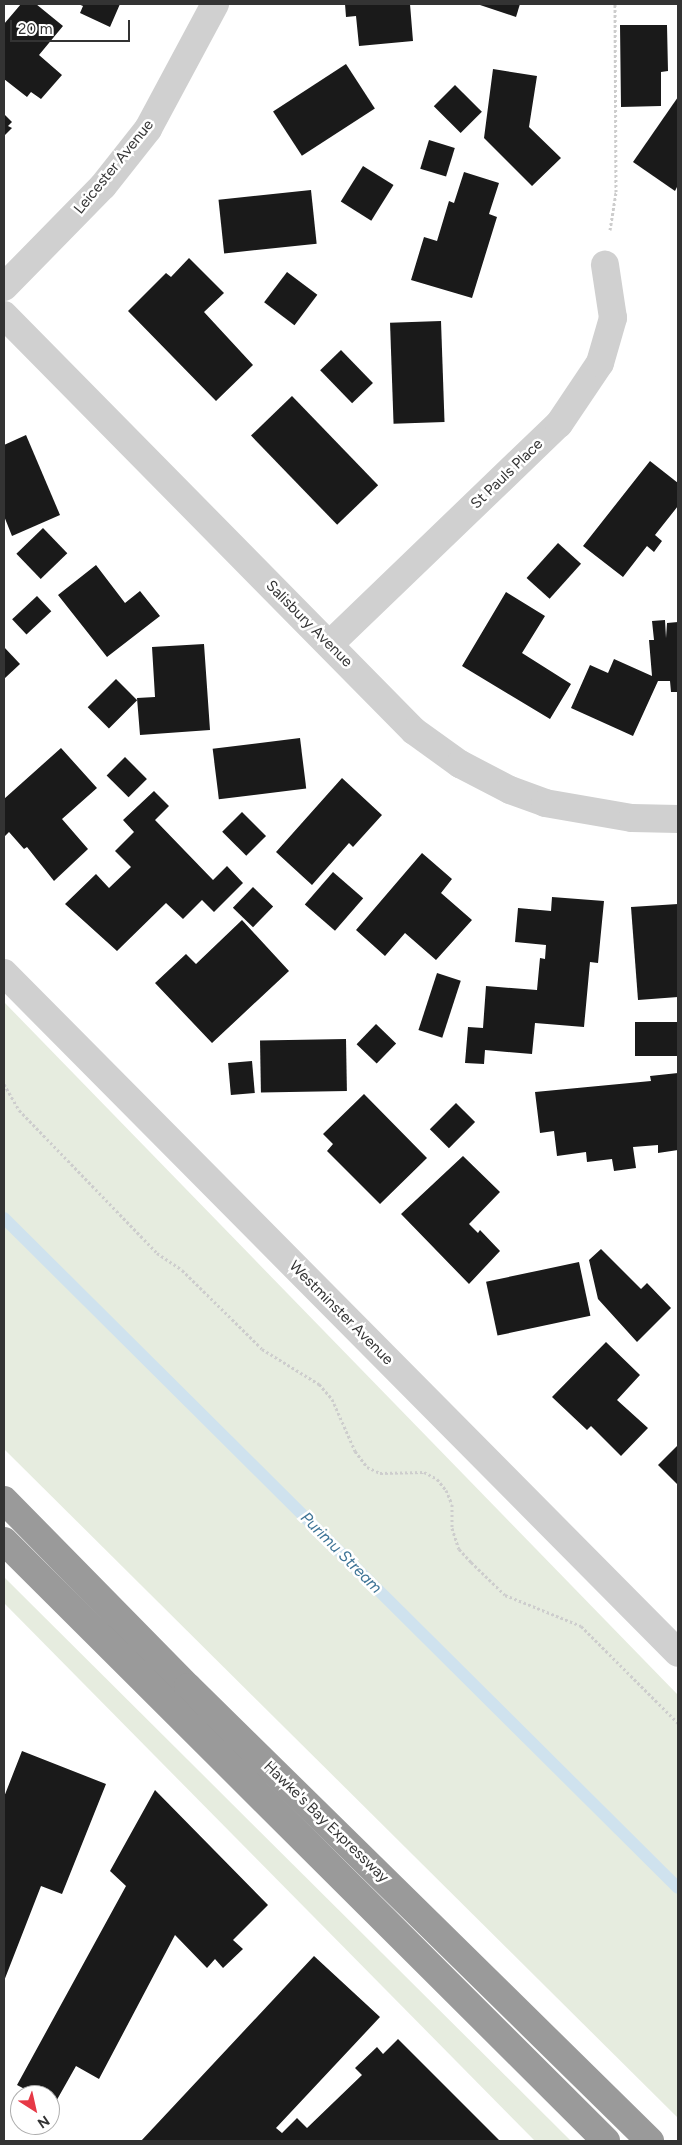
<!DOCTYPE html>
<html>
<head>
<meta charset="utf-8">
<style>
	body { margin:0 }
	#map { position:relative; width:682px; height:2145px; overflow:hidden; background:#fff; font-family:Figtree,sans-serif }
	div>[style] { position:absolute }
	[style*='--x'] { left:calc(var(--x)*1px); top:calc(var(--y)*1px); width:calc(var(--w)*1px); rotate:calc(var(--a)*1deg) }
	.green>* { inset:0; background:#e6ecdf }
	.stream>* { height:12px; margin:-6px; padding:0 6px; transform-origin:6px; border-radius:6px; background:#cfe2ee }
	.building>* { inset:0; background:#1a1a1a; transform-origin:0 0 }
	.path>* { height:3px; margin-top:-1.5px; transform-origin:0; background:repeating-linear-gradient(90deg,#cdcdcd 0 2.5px,transparent 0 5px) }
	.street>* { height:28px; margin:-14px; padding:0 14px; transform-origin:14px; border-radius:14px; background:#d0d0d0 }
	.highway>* { height:28px; margin:-14px; padding:0 14px; transform-origin:14px; border-radius:14px; background:#9a9a9a }
	span { translate:-50% -50%; white-space:nowrap; text-align:center; line-height:1.15; -webkit-text-stroke:5px #fff; paint-order:stroke }
	.street-label { font-size:15px; color:#333 }
	.water-label { font-size:16px; color:#3f7597; font-style:italic }
	.frame { position:absolute; inset:0; border:5px solid #333; pointer-events:none }
	.north { position:absolute; left:10px; top:2085px; width:50px; height:50px; box-sizing:border-box; background:#fff; border:1px solid #adadad; border-radius:50%; rotate:145deg; font-size:14px; font-weight:700; line-height:20px; text-align:center; color:#333 }
	.north::after { content:''; display:block; margin:auto; width:18px; height:22px; background:#e63946; clip-path:polygon(50% 0,100% 100%,50% 72%,0 100%) }
	.scale { position:absolute; left:10px; top:20px; width:120px; height:22px; box-sizing:border-box; border:2px solid #333; border-top:0; padding-left:6px; font-size:15px; line-height:18px; white-space:nowrap; color:#333; -webkit-text-stroke:4px #fff; paint-order:stroke }
</style>
</head>
<body>
<div id="map">
	<div class="green">
		<div style="clip-path:polygon(4px 1002px,678px 1695px,678px 2118px,4px 1449px)"></div>
		<div style="clip-path:polygon(4px 1577px,571px 2141px,535px 2141px,4px 1603px)"></div>
	</div>
	<div class="stream">
		<div style="--x:4;--y:1218;--w:950;--a:44.83"></div>
	</div>
	<div class="building">
		<div style="clip-path:polygon(21px 4px,36px 4px,63px 26px,39px 55px,62px 75px,41px 99px,31px 92px,27px 97px,4px 79px,4px 24px)"></div>
		<div style="clip-path:polygon(78px 4px,120px 4px,110px 27px,80px 13px,83px 6px)"></div>
		<div style="clip-path:polygon(345px 4px,410px 4px,413px 41px,359px 46px,356px 16px,346px 17px)"></div>
		<div style="clip-path:polygon(477px 4px,520px 4px,516px 17px)"></div>
		<div style="clip-path:polygon(620px 25px,667px 25px,668px 71px,661px 72px,661px 106px,621px 107px)"></div>
		<div style="left:346px;top:64px;width:53px;height:87px;rotate:57deg"></div>
		<div style="clip-path:polygon(493px 69px,537px 76px,529px 127px,561px 158px,532px 186px,484px 138px)"></div>
		<div style="left:455px;top:85px;width:38px;height:30px;rotate:45deg"></div>
		<div style="clip-path:polygon(678px 97px,678px 185px,675px 191px,633px 162px)"></div>
		<div style="clip-path:polygon(4px 114px,12px 122px,8px 126px,12px 128px,4px 136px)"></div>
		<div style="left:429px;top:140px;width:27px;height:30px;rotate:17deg"></div>
		<div style="left:363px;top:166px;width:36px;height:42px;rotate:32deg"></div>
		<div style="clip-path:polygon(464px 172px,499px 183px,489px 214px,497px 217px,472px 298px,411px 280px,424px 237px,437px 241px,449px 201px,454px 203px)"></div>
		<div style="left:311px;top:190px;width:54px;height:93px;rotate:84deg"></div>
		<div style="clip-path:polygon(189px 258px,224px 293px,204px 312px,253px 365px,216px 401px,128px 311px,166px 273px,171px 277px)"></div>
		<div style="left:287px;top:272px;width:38px;height:38px;rotate:37deg"></div>
		<div style="left:441px;top:321px;width:101px;height:51px;rotate:88deg"></div>
		<div style="left:341px;top:350px;width:46px;height:29px;rotate:46deg"></div>
		<div style="left:292px;top:396px;width:124px;height:57px;rotate:46deg"></div>
		<div style="clip-path:polygon(26px 435px,60px 515px,12px 536px,4px 516px,4px 445px)"></div>
		<div style="clip-path:polygon(650px 461px,678px 483px,678px 506px,655px 535px,662px 541px,654px 552px,647px 546px,623px 577px,583px 546px)"></div>
		<div style="left:43px;top:528px;width:35px;height:37px;rotate:46deg"></div>
		<div style="left:558px;top:543px;width:31px;height:47px;rotate:42deg"></div>
		<div style="clip-path:polygon(96px 565px,125px 603px,140px 591px,160px 616px,107px 657px,58px 595px)"></div>
		<div style="clip-path:polygon(506px 592px,545px 616px,522px 653px,571px 684px,550px 719px,462px 666px)"></div>
		<div style="left:37px;top:596px;width:21px;height:34px;rotate:47deg"></div>
		<div style="clip-path:polygon(665px 620px,666px 638px,667px 623px,678px 622px,678px 692px,671px 692px,670px 681px,658px 681px,633px 736px,571px 708px,590px 665px,608px 673px,614px 659px,652px 676px,649px 640px,654px 640px,652px 621px)"></div>
		<div style="clip-path:polygon(204px 644px,210px 730px,140px 735px,137px 698px,155px 697px,152px 647px)"></div>
		<div style="clip-path:polygon(4px 647px,20px 664px,4px 679px)"></div>
		<div style="left:116px;top:679px;width:30px;height:40px;rotate:45deg"></div>
		<div style="left:300px;top:738px;width:51px;height:88px;rotate:83deg"></div>
		<div style="clip-path:polygon(61px 748px,97px 788px,62px 819px,88px 849px,54px 881px,27px 847px,24px 849px,9px 832px,4px 837px,4px 799px)"></div>
		<div style="left:125px;top:757px;width:31px;height:26px;rotate:45deg"></div>
		<div style="clip-path:polygon(342px 778px,382px 815px,353px 847px,349px 843px,312px 885px,276px 852px)"></div>
		<div style="clip-path:polygon(154px 791px,169px 806px,155px 820px,213px 880px,227px 866px,243px 883px,214px 912px,202px 900px,183px 919px,166px 903px,117px 951px,65px 904px,96px 874px,109px 888px,131px 867px,115px 851px,134px 832px,123px 820px)"></div>
		<div style="left:242px;top:812px;width:34px;height:28px;rotate:45deg"></div>
		<div style="clip-path:polygon(422px 853px,452px 879px,441px 893px,472px 920px,436px 960px,405px 933px,385px 956px,356px 930px)"></div>
		<div style="left:333px;top:872px;width:40px;height:43px;rotate:41deg"></div>
		<div style="left:253px;top:887px;width:28px;height:29px;rotate:44deg"></div>
		<div style="clip-path:polygon(552px 897px,604px 901px,598px 963px,590px 962px,584px 1027px,535px 1023px,532px 1054px,485px 1050px,484px 1064px,465px 1063px,468px 1027px,483px 1028px,486px 986px,537px 990px,540px 958px,545px 959px,546px 945px,515px 942px,518px 908px,551px 911px)"></div>
		<div style="clip-path:polygon(678px 904px,678px 997px,638px 1000px,631px 907px)"></div>
		<div style="clip-path:polygon(242px 920px,289px 971px,212px 1043px,155px 983px,186px 954px,196px 964px)"></div>
		<div style="left:437px;top:973px;width:25px;height:60px;rotate:18deg"></div>
		<div style="left:678px;top:1022px;width:34px;height:43px;rotate:90deg"></div>
		<div style="left:376px;top:1024px;width:28px;height:28px;rotate:44deg"></div>
		<div style="left:346px;top:1039px;width:52px;height:86px;rotate:89deg"></div>
		<div style="left:252px;top:1061px;width:32px;height:24px;rotate:85deg"></div>
		<div style="clip-path:polygon(678px 1073px,678px 1150px,658px 1153px,658px 1145px,633px 1147px,636px 1168px,614px 1171px,612px 1159px,587px 1162px,586px 1152px,557px 1156px,554px 1131px,540px 1133px,535px 1092px,651px 1081px,650px 1076px)"></div>
		<div style="clip-path:polygon(364px 1094px,427px 1158px,380px 1204px,327px 1151px,333px 1144px,323px 1134px)"></div>
		<div style="left:456px;top:1103px;width:27px;height:37px;rotate:45deg"></div>
		<div style="clip-path:polygon(463px 1156px,500px 1192px,469px 1224px,478px 1233px,480px 1230px,500px 1251px,469px 1284px,401px 1214px)"></div>
		<div style="clip-path:polygon(601px 1249px,641px 1289px,647px 1283px,671px 1308px,637px 1342px,598px 1299px,589px 1260px)"></div>
		<div style="left:579px;top:1262px;width:55px;height:95px;rotate:78deg"></div>
		<div style="clip-path:polygon(606px 1342px,640px 1375px,617px 1400px,648px 1428px,621px 1456px,591px 1426px,587px 1430px,552px 1397px)"></div>
		<div style="clip-path:polygon(678px 1445px,678px 1485px,658px 1465px)"></div>
		<div style="clip-path:polygon(22px 1751px,106px 1784px,62px 1894px,41px 1886px,4px 1981px,4px 1797px)"></div>
		<div style="clip-path:polygon(155px 1790px,268px 1905px,233px 1940px,243px 1949px,223px 1968px,215px 1959px,207px 1968px,175px 1935px,99px 2079px,76px 2066px,54px 2105px,50px 2103px,50px 2095px,36px 2095px,17px 2085px,126px 1886px,110px 1871px)"></div>
		<div style="clip-path:polygon(314px 1956px,380px 2017px,276px 2128px,282px 2133px,297px 2118px,307px 2128px,362px 2075px,355px 2068px,377px 2047px,383px 2054px,398px 2039px,500px 2141px,141px 2141px)"></div>
	</div>
	<div class="path">
		<div style="--x:610;--y:230;--w:38;--a:-81"></div>
		<div style="--x:616;--y:192;--w:188;--a:-90.3"></div>
		<div style="--x:4;--y:1084;--w:30;--a:60"></div>
		<div style="--x:19;--y:1110;--w:199;--a:46"></div>
		<div style="--x:157;--y:1253;--w:30;--a:34"></div>
		<div style="--x:182;--y:1270;--w:112;--a:44.6"></div>
		<div style="--x:262;--y:1349;--w:67;--a:31.6"></div>
		<div style="--x:319;--y:1384;--w:20;--a:49"></div>
		<div style="--x:332;--y:1399;--w:57;--a:66.1"></div>
		<div style="--x:355;--y:1451;--w:20;--a:53"></div>
		<div style="--x:367;--y:1467;--w:14;--a:25"></div>
		<div style="--x:380;--y:1473;--w:44;--a:-1.3"></div>
		<div style="--x:424;--y:1472;--w:15;--a:28"></div>
		<div style="--x:437;--y:1479;--w:14;--a:51"></div>
		<div style="--x:446;--y:1490;--w:15;--a:67"></div>
		<div style="--x:452;--y:1504;--w:24;--a:90"></div>
		<div style="--x:452;--y:1528;--w:22;--a:72"></div>
		<div style="--x:459;--y:1549;--w:18;--a:47"></div>
		<div style="--x:471;--y:1562;--w:47;--a:44.1"></div>
		<div style="--x:505;--y:1595;--w:82;--a:22.2"></div>
		<div style="--x:581;--y:1626;--w:137;--a:45"></div>
	</div>
	<div class="street">
		<div style="--x:4;--y:287;--w:141;--a:-45.6"></div>
		<div style="--x:103;--y:186;--w:73;--a:-51.7"></div>
		<div style="--x:148;--y:129;--w:142;--a:-61.8"></div>
		<div style="--x:4;--y:315;--w:584;--a:45.42"></div>
		<div style="--x:414;--y:731;--w:57;--a:35.7"></div>
		<div style="--x:460;--y:764;--w:56;--a:27.5"></div>
		<div style="--x:510;--y:790;--w:37;--a:20"></div>
		<div style="--x:545;--y:803;--w:88;--a:9.8"></div>
		<div style="--x:632;--y:818;--w:46;--a:1.2"></div>
		<div style="--x:330;--y:644;--w:318;--a:-43.9"></div>
		<div style="--x:559;--y:424;--w:73;--a:-56.1"></div>
		<div style="--x:600;--y:363;--w:47;--a:-73.9"></div>
		<div style="--x:613;--y:318;--w:54;--a:-98.6"></div>
		<div style="--x:4;--y:973;--w:957;--a:45.25"></div>
	</div>
	<div class="highway">
		<div style="--x:4;--y:1500;--w:262;--a:45.5"></div>
		<div style="--x:188;--y:1687;--w:648;--a:44.5"></div>
		<div style="--x:4;--y:1541;--w:850;--a:44.9"></div>
	</div>
	<div class="street-label">
		<span style="left:114px;top:167px;rotate:-51deg">Leicester Avenue</span>
		<span style="left:507px;top:474px;rotate:-44deg">St Pauls Place</span>
		<span style="left:309px;top:624px;rotate:45deg">Salisbury Avenue</span>
		<span style="left:341px;top:1313px;rotate:45deg">Westminster Avenue</span>
		<span style="left:326px;top:1822px;rotate:44deg">Hawke's Bay Expressway</span>
	</div>
	<div class="water-label">
		<span style="left:341px;top:1553px;rotate:45deg">Purimu Stream</span>
	</div>
	<div class="frame"></div>
	<div class="north">N</div>
	<div class="scale">20 m</div>
</div>
</body>
</html>
